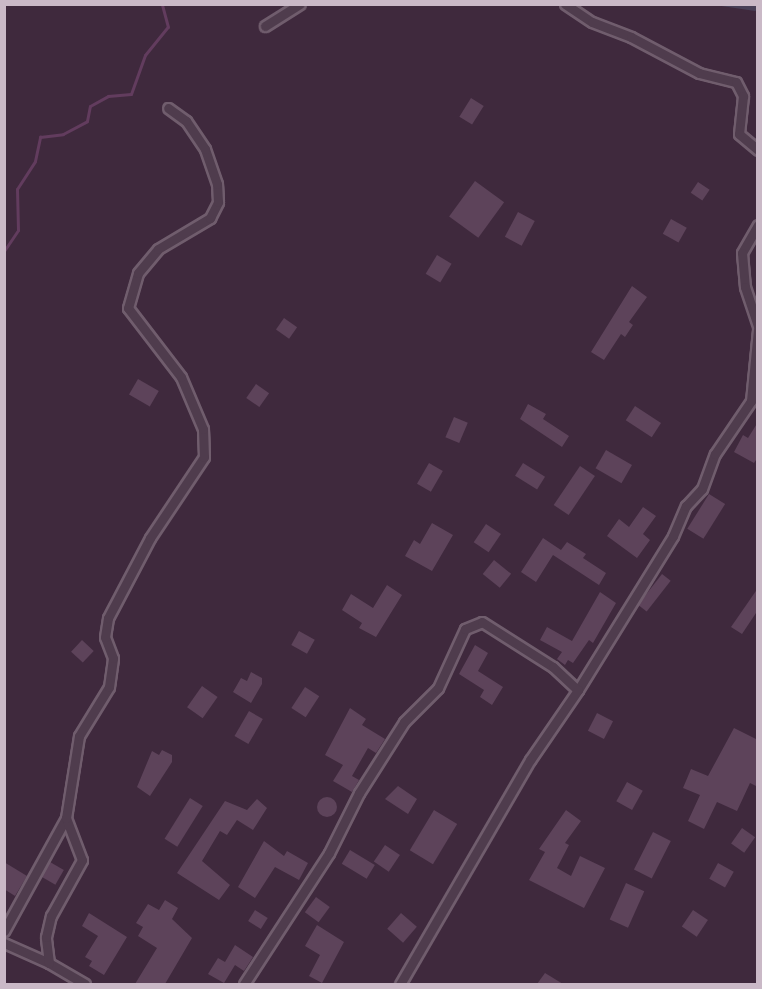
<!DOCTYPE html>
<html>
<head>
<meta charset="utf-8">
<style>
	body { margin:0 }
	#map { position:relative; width:762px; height:989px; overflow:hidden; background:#3f293d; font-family:"Varela Round",sans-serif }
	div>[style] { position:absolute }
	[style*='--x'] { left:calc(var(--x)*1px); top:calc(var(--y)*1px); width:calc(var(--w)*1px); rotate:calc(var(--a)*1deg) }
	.green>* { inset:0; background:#483f57 }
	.stream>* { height:3px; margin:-1.5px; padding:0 1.5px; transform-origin:1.5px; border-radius:1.5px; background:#623c5e }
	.building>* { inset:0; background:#5d435a; transform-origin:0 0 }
	.round { border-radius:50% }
	.roads { filter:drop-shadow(2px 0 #705d6d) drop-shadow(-2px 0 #705d6d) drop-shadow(0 2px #705d6d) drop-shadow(0 -2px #705d6d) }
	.street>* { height:9px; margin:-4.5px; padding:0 4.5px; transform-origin:4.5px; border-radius:4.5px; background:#4f3c4d }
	span { translate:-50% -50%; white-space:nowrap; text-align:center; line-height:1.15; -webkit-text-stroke:6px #352132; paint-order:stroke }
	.frame { position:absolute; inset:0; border:6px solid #cab9c7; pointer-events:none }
</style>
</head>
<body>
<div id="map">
	<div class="green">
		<div style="clip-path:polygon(715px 5px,757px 5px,757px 10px,755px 11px)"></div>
	</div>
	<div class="stream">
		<div style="--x:4;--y:251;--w:25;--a:-56"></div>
		<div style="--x:18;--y:230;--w:41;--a:-91.4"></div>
		<div style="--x:17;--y:189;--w:33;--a:-57"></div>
		<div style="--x:35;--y:161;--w:25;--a:-78"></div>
		<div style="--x:40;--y:137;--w:23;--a:-7"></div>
		<div style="--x:63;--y:134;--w:27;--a:-28"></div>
		<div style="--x:87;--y:121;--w:15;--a:-79"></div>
		<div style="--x:90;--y:106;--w:21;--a:-29"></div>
		<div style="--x:108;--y:96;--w:23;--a:-5"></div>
		<div style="--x:131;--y:94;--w:41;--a:-70.3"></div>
		<div style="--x:145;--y:55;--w:36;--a:-51"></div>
		<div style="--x:168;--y:27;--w:24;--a:-105"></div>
	</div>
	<div class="building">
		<div style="left:471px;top:98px;width:15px;height:22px;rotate:32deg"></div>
		<div style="left:475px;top:181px;width:36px;height:44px;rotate:36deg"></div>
		<div style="left:698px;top:182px;width:14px;height:13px;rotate:34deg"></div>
		<div style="left:518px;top:212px;width:19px;height:28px;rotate:28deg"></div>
		<div style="left:671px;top:219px;width:18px;height:17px;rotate:29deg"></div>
		<div style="left:437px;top:255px;width:17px;height:22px;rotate:31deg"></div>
		<div style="clip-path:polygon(632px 286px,647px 297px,629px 322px,633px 325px,625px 337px,621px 334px,604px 360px,591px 352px)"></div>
		<div style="left:284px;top:318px;width:16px;height:14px;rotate:35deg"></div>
		<div style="left:138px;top:379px;width:24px;height:18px;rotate:30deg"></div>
		<div style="left:256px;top:384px;width:16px;height:17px;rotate:35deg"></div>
		<div style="clip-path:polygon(528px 404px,546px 414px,543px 419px,569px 436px,562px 447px,520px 419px)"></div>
		<div style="left:635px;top:406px;width:31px;height:17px;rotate:33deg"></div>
		<div style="left:454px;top:417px;width:15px;height:22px;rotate:23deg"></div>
		<div style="clip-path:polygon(758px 422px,758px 457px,754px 463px,734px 452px,743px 435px,748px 438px)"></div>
		<div style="left:606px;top:450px;width:30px;height:21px;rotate:30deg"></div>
		<div style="left:429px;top:463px;width:16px;height:24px;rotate:30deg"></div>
		<div style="left:523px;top:463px;width:26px;height:15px;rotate:32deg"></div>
		<div style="left:580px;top:466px;width:18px;height:47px;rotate:34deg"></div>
		<div style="left:709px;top:494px;width:19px;height:41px;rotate:32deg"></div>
		<div style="clip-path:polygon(643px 507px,656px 516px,643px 534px,650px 540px,637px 558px,607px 536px,619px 519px,629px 527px)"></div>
		<div style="clip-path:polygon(432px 523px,453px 535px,432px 571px,405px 556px,414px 540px,420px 544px)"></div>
		<div style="left:486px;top:524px;width:18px;height:22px;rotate:34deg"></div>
		<div style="clip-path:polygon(543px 538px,561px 550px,567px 542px,586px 554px,583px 558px,606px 573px,599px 585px,553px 555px,536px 582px,521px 572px)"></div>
		<div style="left:494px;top:560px;width:22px;height:18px;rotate:39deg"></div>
		<div style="left:662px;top:574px;width:11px;height:39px;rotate:38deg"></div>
		<div style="clip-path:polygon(387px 585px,402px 595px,376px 637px,359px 628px,362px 623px,342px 610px,351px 594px,373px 608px)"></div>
		<div style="clip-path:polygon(758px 588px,758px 610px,742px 634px,731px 627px)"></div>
		<div style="clip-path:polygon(600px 592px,616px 603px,593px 643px,589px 640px,573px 663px,568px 660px,565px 665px,557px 659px,562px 652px,540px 640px,547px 627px,572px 641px)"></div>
		<div style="left:299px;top:631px;width:18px;height:16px;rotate:29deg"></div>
		<div style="left:82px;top:640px;width:16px;height:16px;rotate:43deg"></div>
		<div style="clip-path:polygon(475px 645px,488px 653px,478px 671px,503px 687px,492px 705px,480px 697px,484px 690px,459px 674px)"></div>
		<div style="clip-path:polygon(251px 672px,262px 678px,262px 684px,251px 703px,233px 692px,241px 678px,247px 681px)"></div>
		<div style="left:202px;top:686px;width:19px;height:26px;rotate:35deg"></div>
		<div style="left:305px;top:687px;width:17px;height:25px;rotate:33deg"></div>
		<div style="clip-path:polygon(350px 708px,366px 719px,362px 725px,385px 739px,376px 753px,368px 748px,352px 776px,359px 780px,352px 792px,333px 781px,343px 765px,325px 755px)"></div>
		<div style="left:249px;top:711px;width:16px;height:29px;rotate:30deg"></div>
		<div style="left:597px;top:713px;width:18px;height:20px;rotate:27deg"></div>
		<div style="clip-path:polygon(734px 728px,758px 740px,758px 787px,750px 783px,737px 811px,717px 802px,704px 829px,688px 821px,700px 795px,683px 788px,691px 769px,708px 776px)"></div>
		<div style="clip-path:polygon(162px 750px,172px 755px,172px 762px,150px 796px,137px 787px,152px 751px,159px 755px)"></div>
		<div style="left:627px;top:782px;width:18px;height:22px;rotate:29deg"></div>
		<div style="clip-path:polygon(398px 786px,417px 799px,408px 814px,385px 799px)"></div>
		<div class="round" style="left:317px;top:797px;width:20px;height:20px"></div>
		<div style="left:190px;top:798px;width:15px;height:48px;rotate:32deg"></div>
		<div style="clip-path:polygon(257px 799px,267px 808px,253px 830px,237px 820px,227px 835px,220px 831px,202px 861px,230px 885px,219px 900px,177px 873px,225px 801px,247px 810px)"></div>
		<div style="left:434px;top:810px;width:27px;height:47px;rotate:31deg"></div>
		<div style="clip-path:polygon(566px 810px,581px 821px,565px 843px,569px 845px,557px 868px,571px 876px,580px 856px,605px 868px,584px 908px,529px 880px,545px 852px,539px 849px)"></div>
		<div style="left:742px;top:828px;width:16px;height:19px;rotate:35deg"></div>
		<div style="left:653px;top:832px;width:20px;height:42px;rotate:27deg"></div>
		<div style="clip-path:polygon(264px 841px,284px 856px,287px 851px,308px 863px,299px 880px,275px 867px,255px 898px,238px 887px)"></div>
		<div style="left:385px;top:845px;width:18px;height:20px;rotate:34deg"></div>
		<div style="left:350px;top:850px;width:29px;height:16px;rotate:31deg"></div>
		<div style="clip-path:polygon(4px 862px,27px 876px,15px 896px,4px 889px)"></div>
		<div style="left:50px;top:862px;width:16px;height:17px;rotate:30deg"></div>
		<div style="left:718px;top:863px;width:18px;height:18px;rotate:29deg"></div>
		<div style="left:626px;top:883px;width:20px;height:40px;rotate:24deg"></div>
		<div style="left:316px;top:897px;width:17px;height:19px;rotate:36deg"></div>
		<div style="clip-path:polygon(165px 900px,178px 908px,172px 919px,192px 938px,165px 984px,135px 984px,157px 948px,138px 936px,143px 927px,136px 923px,148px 904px,159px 910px)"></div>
		<div style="left:255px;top:910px;width:15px;height:13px;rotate:32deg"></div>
		<div style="left:693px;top:910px;width:18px;height:20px;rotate:34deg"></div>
		<div style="clip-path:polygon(89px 913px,127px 937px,104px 975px,89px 966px,92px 961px,85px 957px,98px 936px,82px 926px)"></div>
		<div style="left:401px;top:913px;width:21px;height:21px;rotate:41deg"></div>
		<div style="clip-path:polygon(317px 925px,344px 942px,322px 983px,309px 976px,320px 955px,305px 946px)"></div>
		<div style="clip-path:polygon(235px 945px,253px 957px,244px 971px,235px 965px,224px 983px,208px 974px,218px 958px,225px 962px)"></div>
		<div style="clip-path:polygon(545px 973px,563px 984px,537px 984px)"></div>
	</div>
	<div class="roads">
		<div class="street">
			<div style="--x:565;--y:4;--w:32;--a:34"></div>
			<div style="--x:592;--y:22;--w:42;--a:21"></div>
			<div style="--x:631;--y:37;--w:77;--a:27.9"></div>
			<div style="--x:699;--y:73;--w:38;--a:14"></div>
			<div style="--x:736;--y:82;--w:16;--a:63"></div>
			<div style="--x:743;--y:96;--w:38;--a:96"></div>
			<div style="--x:739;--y:134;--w:25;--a:40"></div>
			<div style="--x:265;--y:26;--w:41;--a:-32.2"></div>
			<div style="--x:758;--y:225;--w:32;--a:120"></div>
			<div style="--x:742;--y:253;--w:34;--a:85"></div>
			<div style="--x:745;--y:287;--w:41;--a:71.6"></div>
			<div style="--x:578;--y:690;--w:181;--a:-58.3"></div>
			<div style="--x:673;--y:536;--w:33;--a:-67"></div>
			<div style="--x:686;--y:506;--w:23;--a:-47"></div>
			<div style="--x:702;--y:489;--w:37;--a:-70"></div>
			<div style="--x:715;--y:454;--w:64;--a:-55.8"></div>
			<div style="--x:751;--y:401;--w:72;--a:-84.4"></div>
			<div style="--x:4;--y:931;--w:129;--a:-61.2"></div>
			<div style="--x:4;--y:943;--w:49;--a:24"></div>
			<div style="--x:85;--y:984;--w:42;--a:-149.7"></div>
			<div style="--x:49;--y:963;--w:26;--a:-97"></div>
			<div style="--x:46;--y:937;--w:22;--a:-77"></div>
			<div style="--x:51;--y:916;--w:64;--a:-61"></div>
			<div style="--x:82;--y:860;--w:45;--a:-110.9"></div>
			<div style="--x:66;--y:818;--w:83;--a:-81"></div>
			<div style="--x:79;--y:736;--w:57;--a:-58.5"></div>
			<div style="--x:109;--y:687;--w:29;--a:-82"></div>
			<div style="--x:113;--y:658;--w:22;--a:-111"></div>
			<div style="--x:105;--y:637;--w:19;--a:-81"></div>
			<div style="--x:108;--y:618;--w:90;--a:-62.3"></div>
			<div style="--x:150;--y:538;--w:97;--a:-56.3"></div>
			<div style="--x:204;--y:457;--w:28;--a:-92"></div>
			<div style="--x:203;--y:429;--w:56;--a:-112.9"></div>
			<div style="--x:181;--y:377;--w:87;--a:-127.5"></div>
			<div style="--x:128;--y:308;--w:36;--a:-74"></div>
			<div style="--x:138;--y:273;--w:31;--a:-50"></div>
			<div style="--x:158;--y:249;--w:61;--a:-30.8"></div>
			<div style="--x:210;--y:218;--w:18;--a:-63"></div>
			<div style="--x:218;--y:202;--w:18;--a:-93"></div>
			<div style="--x:217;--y:184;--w:37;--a:-109"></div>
			<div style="--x:205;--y:149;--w:34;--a:-124"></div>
			<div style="--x:186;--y:121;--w:22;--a:-144"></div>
			<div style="--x:244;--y:984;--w:156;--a:-57"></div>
			<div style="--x:329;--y:853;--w:67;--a:-63.4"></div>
			<div style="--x:359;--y:793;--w:84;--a:-57.6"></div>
			<div style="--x:404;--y:722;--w:48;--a:-45"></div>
			<div style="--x:438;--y:688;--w:65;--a:-65.4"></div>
			<div style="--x:465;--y:629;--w:18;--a:-22"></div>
			<div style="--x:482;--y:622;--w:84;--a:32.4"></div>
			<div style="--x:553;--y:667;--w:34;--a:43"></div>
			<div style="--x:578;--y:690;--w:85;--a:124.4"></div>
			<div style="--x:530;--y:760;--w:259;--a:120.1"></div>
		</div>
	</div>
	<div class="frame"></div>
</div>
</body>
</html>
